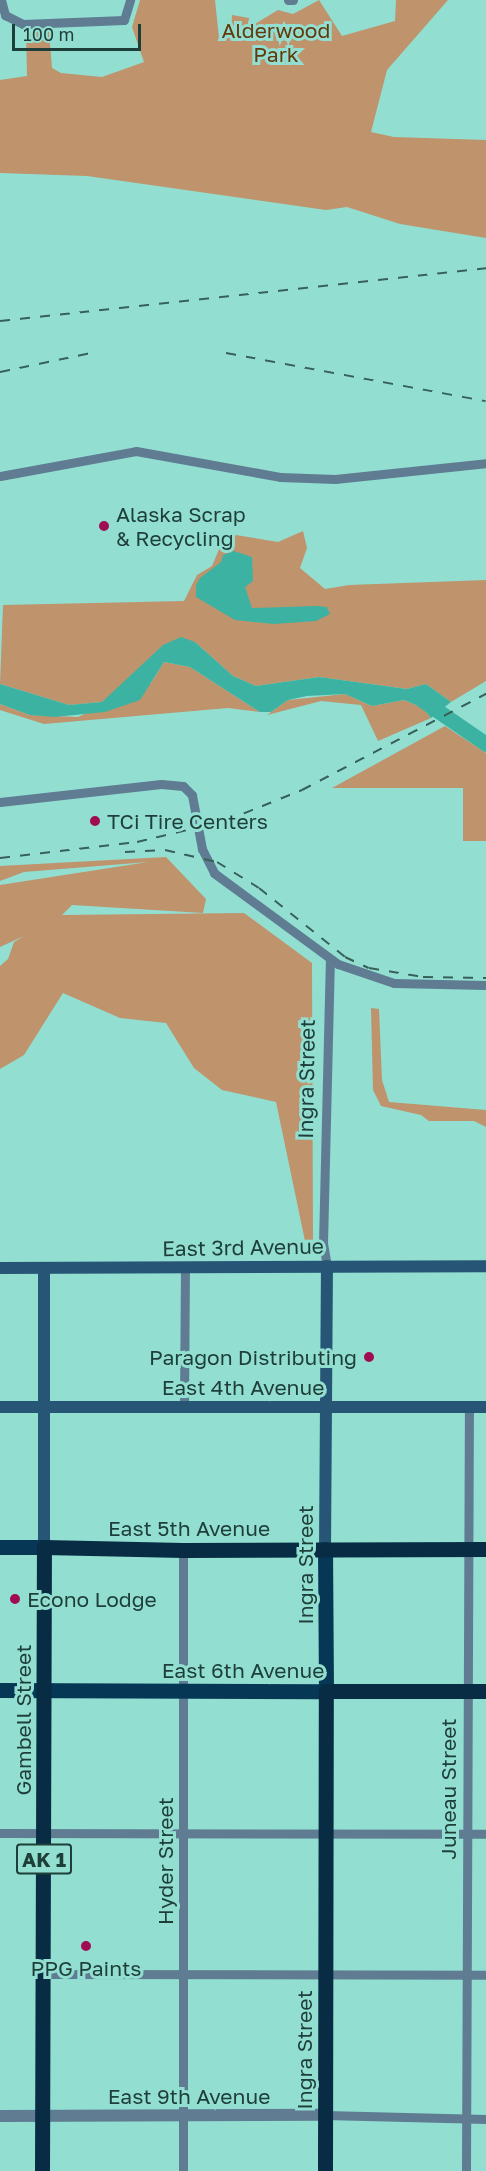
<!DOCTYPE html>
<html>
<head>
<meta charset="utf-8">
<style>
	body { margin:0 }
	#map { position:relative; width:486px; height:2171px; overflow:hidden; background:#92ded1; font-family:"Golos Text",sans-serif }
	div>[style] { position:absolute }
	[style*='--x'] { left:calc(var(--x)*1px); top:calc(var(--y)*1px); width:calc(var(--w)*1px); rotate:calc(var(--a)*1deg) }
	.green>* { inset:0; background:#bf936c }
	.water>* { inset:0; background:#3cb3a2 }
	.river>* { height:15px; margin:-7.5px; padding:0 7.5px; transform-origin:7.5px; border-radius:7.5px; background:#3cb3a2 }
	.minor>* { height:9px; margin:-4.5px; padding:0 4.5px; transform-origin:4.5px; border-radius:4.5px; background:#5f7c92 }
	.tertiary>* { height:12px; margin:-6px; padding:0 6px; transform-origin:6px; border-radius:6px; background:#5f7c92 }
	.secondary>* { height:12px; margin:-6px; padding:0 6px; transform-origin:6px; border-radius:6px; background:#275575 }
	.primary>* { height:15px; margin:-7.5px; padding:0 7.5px; transform-origin:7.5px; border-radius:7.5px; background:#063856 }
	.trunk>* { height:15px; margin:-7.5px; padding:0 7.5px; transform-origin:7.5px; border-radius:7.5px; background:#082c44 }
	.rail>* { height:2px; margin-top:-1px; transform-origin:0; background:repeating-linear-gradient(90deg,#366059 0 10px,transparent 0 20px) }
	.dots>* { width:16px; height:16px; translate:-50% -50%; box-sizing:border-box; border:3px solid #92ded1; border-radius:50% }
	span { translate:-50% -50%; white-space:nowrap; text-align:center; line-height:1.15; -webkit-text-stroke:6px #92ded1; paint-order:stroke }
	.shield-label span { padding:2px 4px; background:#92ded1; border:2px solid; border-radius:4px; -webkit-text-stroke-width:0 }
	.shield-label { font-size:20px; color:#1e3e39; font-weight:700 }
	.park-label { font-size:21px; color:#64390c }
	.poi-label { font-size:21px; color:#1e3e39 }
	.left { translate:0 -50%; text-align:left }
	.right { translate:-100% -50%; text-align:right }
	.street-label { font-size:21px; color:#1e3e39 }
	.scale { position:absolute; left:12px; top:24px; width:129px; height:27px; box-sizing:border-box; border:3px solid #1e3e39; border-top:0; padding-left:8px; font-size:18px; line-height:21px; white-space:nowrap; color:#1e3e39; -webkit-text-stroke:4px #92ded1; paint-order:stroke }
</style>
</head>
<body>
<div id="map">
	<div class="green">
		<div style="clip-path:polygon(140px 0,215px 0,219px 38px,231px 33px,232px 15px,249px 18px,248px 28px,278px 10px,293px 14px,319px 0,342px 36px,395px 21px,396px 0,448px 0,387px 70px,371px 132px,394px 137px,486px 140px,486px 238px,400px 224px,347px 207px,326px 210px,87px 176px,0 173px,0 80px,27px 76px,26px 32px,49px 32px,52px 68px,61px 73px,102px 77px,144px 62px,132px 27px)"></div>
		<div style="clip-path:polygon(303px 531px,307px 548px,300px 568px,325px 589px,349px 585px,486px 580px,486px 681px,451px 702px,426px 684px,407px 689px,319px 677px,256px 686px,233px 676px,195px 642px,127px 682px,102px 702px,69px 705px,0 684px,3px 605px,184px 601px,197px 575px,212px 566px,220px 547px,236px 535px,278px 542px)"></div>
		<div style="clip-path:polygon(164px 662px,190px 667px,260px 712px,228px 708px,44px 724px,0 710px,0 704px,30px 715px,78px 717px,151px 683px)"></div>
		<div style="clip-path:polygon(345px 694px,372px 706px,404px 700px,423px 708px,431px 718px,378px 741px,361px 705px,321px 701px,267px 715px,288px 700px)"></div>
		<div style="clip-path:polygon(445px 726px,486px 753px,486px 841px,463px 841px,463px 788px,332px 788px)"></div>
		<div style="clip-path:polygon(166px 857px,206px 899px,203px 913px,72px 905px,62px 915px,244px 913px,312px 963px,313px 1241px,305px 1241px,276px 1102px,222px 1090px,194px 1068px,166px 1023px,120px 1018px,63px 993px,24px 1055px,0 1069px,0 966px,8px 959px,14px 942px,24px 936px,0 947px,0 885px,148px 862px,24px 872px,0 881px,0 866px)"></div>
		<div style="clip-path:polygon(371px 1008px,379px 1009px,382px 1080px,389px 1102px,486px 1110px,486px 1127px,474px 1121px,429px 1121px,421px 1115px,381px 1106px,373px 1090px)"></div>
	</div>
	<div class="water">
		<div style="clip-path:polygon(234px 551px,252px 557px,253px 581px,245px 587px,252px 608px,317px 606px,327px 607px,330px 614px,316px 621px,274px 624px,235px 620px,196px 597px,196px 585px,200px 578px,221px 562px,223px 555px)"></div>
		<div style="clip-path:polygon(181px 637px,195px 642px,233px 676px,256px 686px,319px 677px,407px 689px,426px 684px,451px 702px,431px 718px,423px 708px,404px 700px,372px 706px,345px 694px,307px 696px,288px 700px,271px 712px,260px 712px,190px 667px,164px 662px,140px 700px,105px 712px,54px 717px,30px 715px,0 704px,0 684px,69px 705px,102px 702px,163px 645px)"></div>
	</div>
	<div class="river">
		<div style="--x:422;--y:700;--w:78;--a:34.5"></div>
	</div>
	<div class="minor">
		<div style="--x:1;--y:0;--w:16;--a:75"></div>
		<div style="--x:5;--y:15;--w:20;--a:27"></div>
		<div style="--x:23;--y:24;--w:101;--a:-2.3"></div>
		<div style="--x:124;--y:20;--w:21;--a:-73"></div>
		<div style="--x:288;--y:0;--w:5;--a:0"></div>
		<div style="--x:0;--y:476;--w:138;--a:-10.4"></div>
		<div style="--x:136;--y:451;--w:146;--a:10.2"></div>
		<div style="--x:280;--y:477;--w:55;--a:2.1"></div>
		<div style="--x:335;--y:479;--w:152;--a:-6"></div>
		<div style="--x:0;--y:802;--w:162;--a:-6.4"></div>
		<div style="--x:161;--y:784;--w:22;--a:5"></div>
		<div style="--x:183;--y:786;--w:13;--a:45"></div>
		<div style="--x:192;--y:795;--w:55;--a:79.5"></div>
		<div style="--x:202;--y:849;--w:27;--a:63"></div>
		<div style="--x:214;--y:873;--w:154;--a:36.3"></div>
		<div style="--x:338;--y:964;--w:59;--a:18.7"></div>
		<div style="--x:394;--y:983;--w:92;--a:1.2"></div>
		<div style="--x:327;--y:1266;--w:23;--a:-100"></div>
		<div style="--x:323;--y:1243;--w:284;--a:-88.6"></div>
		<div style="--x:184;--y:1407;--w:139;--a:-89.6"></div>
		<div style="--x:0;--y:1833;--w:486;--a:0.1"></div>
		<div style="--x:43;--y:1974;--w:443;--a:0.1"></div>
		<div style="--x:325;--y:2115;--w:161;--a:1.4"></div>
		<div style="--x:183;--y:2171;--w:621;--a:-90"></div>
		<div style="--x:466;--y:2171;--w:764;--a:-89.78"></div>
	</div>
	<div class="tertiary">
		<div style="--x:0;--y:2116;--w:325;--a:-0.2"></div>
	</div>
	<div class="secondary">
		<div style="--x:0;--y:1268;--w:486;--a:-0.2"></div>
		<div style="--x:44;--y:1269;--w:278;--a:90"></div>
		<div style="--x:0;--y:1407;--w:486;--a:0"></div>
		<div style="--x:325;--y:1549;--w:283;--a:-89.6"></div>
	</div>
	<div class="primary">
		<div style="--x:0;--y:1547;--w:44;--a:0"></div>
		<div style="--x:0;--y:1690;--w:326;--a:0.2"></div>
		<div style="--x:326;--y:1691;--w:142;--a:-90.4"></div>
	</div>
	<div class="trunk">
		<div style="--x:42;--y:2171;--w:624;--a:-89.82"></div>
		<div style="--x:44;--y:1547;--w:139;--a:1.2"></div>
		<div style="--x:183;--y:1550;--w:303;--a:-0.2"></div>
		<div style="--x:325;--y:2171;--w:480;--a:-89.9"></div>
		<div style="--x:326;--y:1691;--w:160;--a:0"></div>
	</div>
	<div class="rail">
		<div style="--x:0;--y:321;--w:489;--a:-6.2"></div>
		<div style="--x:226;--y:353;--w:264;--a:10.5"></div>
		<div style="--x:0;--y:372;--w:93;--a:-11.8"></div>
		<div style="--x:125;--y:852;--w:40;--a:-2.9"></div>
		<div style="--x:165;--y:850;--w:53;--a:13"></div>
		<div style="--x:217;--y:862;--w:49;--a:31.8"></div>
		<div style="--x:259;--y:888;--w:110;--a:38.7"></div>
		<div style="--x:345;--y:957;--w:26;--a:25"></div>
		<div style="--x:369;--y:968;--w:55;--a:9.5"></div>
		<div style="--x:423;--y:977;--w:63;--a:0.9"></div>
		<div style="--x:0;--y:858;--w:138;--a:-6.7"></div>
		<div style="--x:137;--y:842;--w:90;--a:-13.4"></div>
		<div style="--x:225;--y:821;--w:83;--a:-21.9"></div>
		<div style="--x:302;--y:790;--w:208;--a:-27.6"></div>
	</div>
	<div class="dots">
		<div style="left:104px;top:526px;background:#a00c51"></div>
		<div style="left:95px;top:821px;background:#a00c51"></div>
		<div style="left:369px;top:1357px;background:#a00c51"></div>
		<div style="left:15px;top:1599px;background:#a00c51"></div>
		<div style="left:86px;top:1946px;background:#a00c51"></div>
	</div>
	<div class="shield-label">
		<span style="left:44px;top:1859px">AK 1</span>
	</div>
	<div class="park-label">
		<span style="left:276px;top:42px">Alderwood<br>Park</span>
	</div>
	<div class="poi-label">
		<span class="left" style="left:116px;top:526px">Alaska Scrap<br>&amp; Recycling</span>
		<span class="left" style="left:107px;top:821px">TCi Tire Centers</span>
		<span class="right" style="left:357px;top:1357px">Paragon Distributing</span>
		<span class="left" style="left:27px;top:1599px">Econo Lodge</span>
		<span style="left:86px;top:1968px">PPG Paints</span>
	</div>
	<div class="street-label">
		<span style="left:306px;top:1079px;rotate:-89deg">Ingra Street</span>
		<span style="left:243px;top:1247px;rotate:-1deg">East 3rd Avenue</span>
		<span style="left:243px;top:1387px">East 4th Avenue</span>
		<span style="left:189px;top:1528px">East 5th Avenue</span>
		<span style="left:305px;top:1565px;rotate:-90deg">Ingra Street</span>
		<span style="left:243px;top:1670px">East 6th Avenue</span>
		<span style="left:23px;top:1720px;rotate:-90deg">Gambell Street</span>
		<span style="left:448px;top:1789px;rotate:-90deg">Juneau Street</span>
		<span style="left:165px;top:1861px;rotate:-90deg">Hyder Street</span>
		<span style="left:304px;top:2050px;rotate:-90deg">Ingra Street</span>
		<span style="left:189px;top:2096px">East 9th Avenue</span>
	</div>
	<div class="scale">100 m</div>
</div>
</body>
</html>
